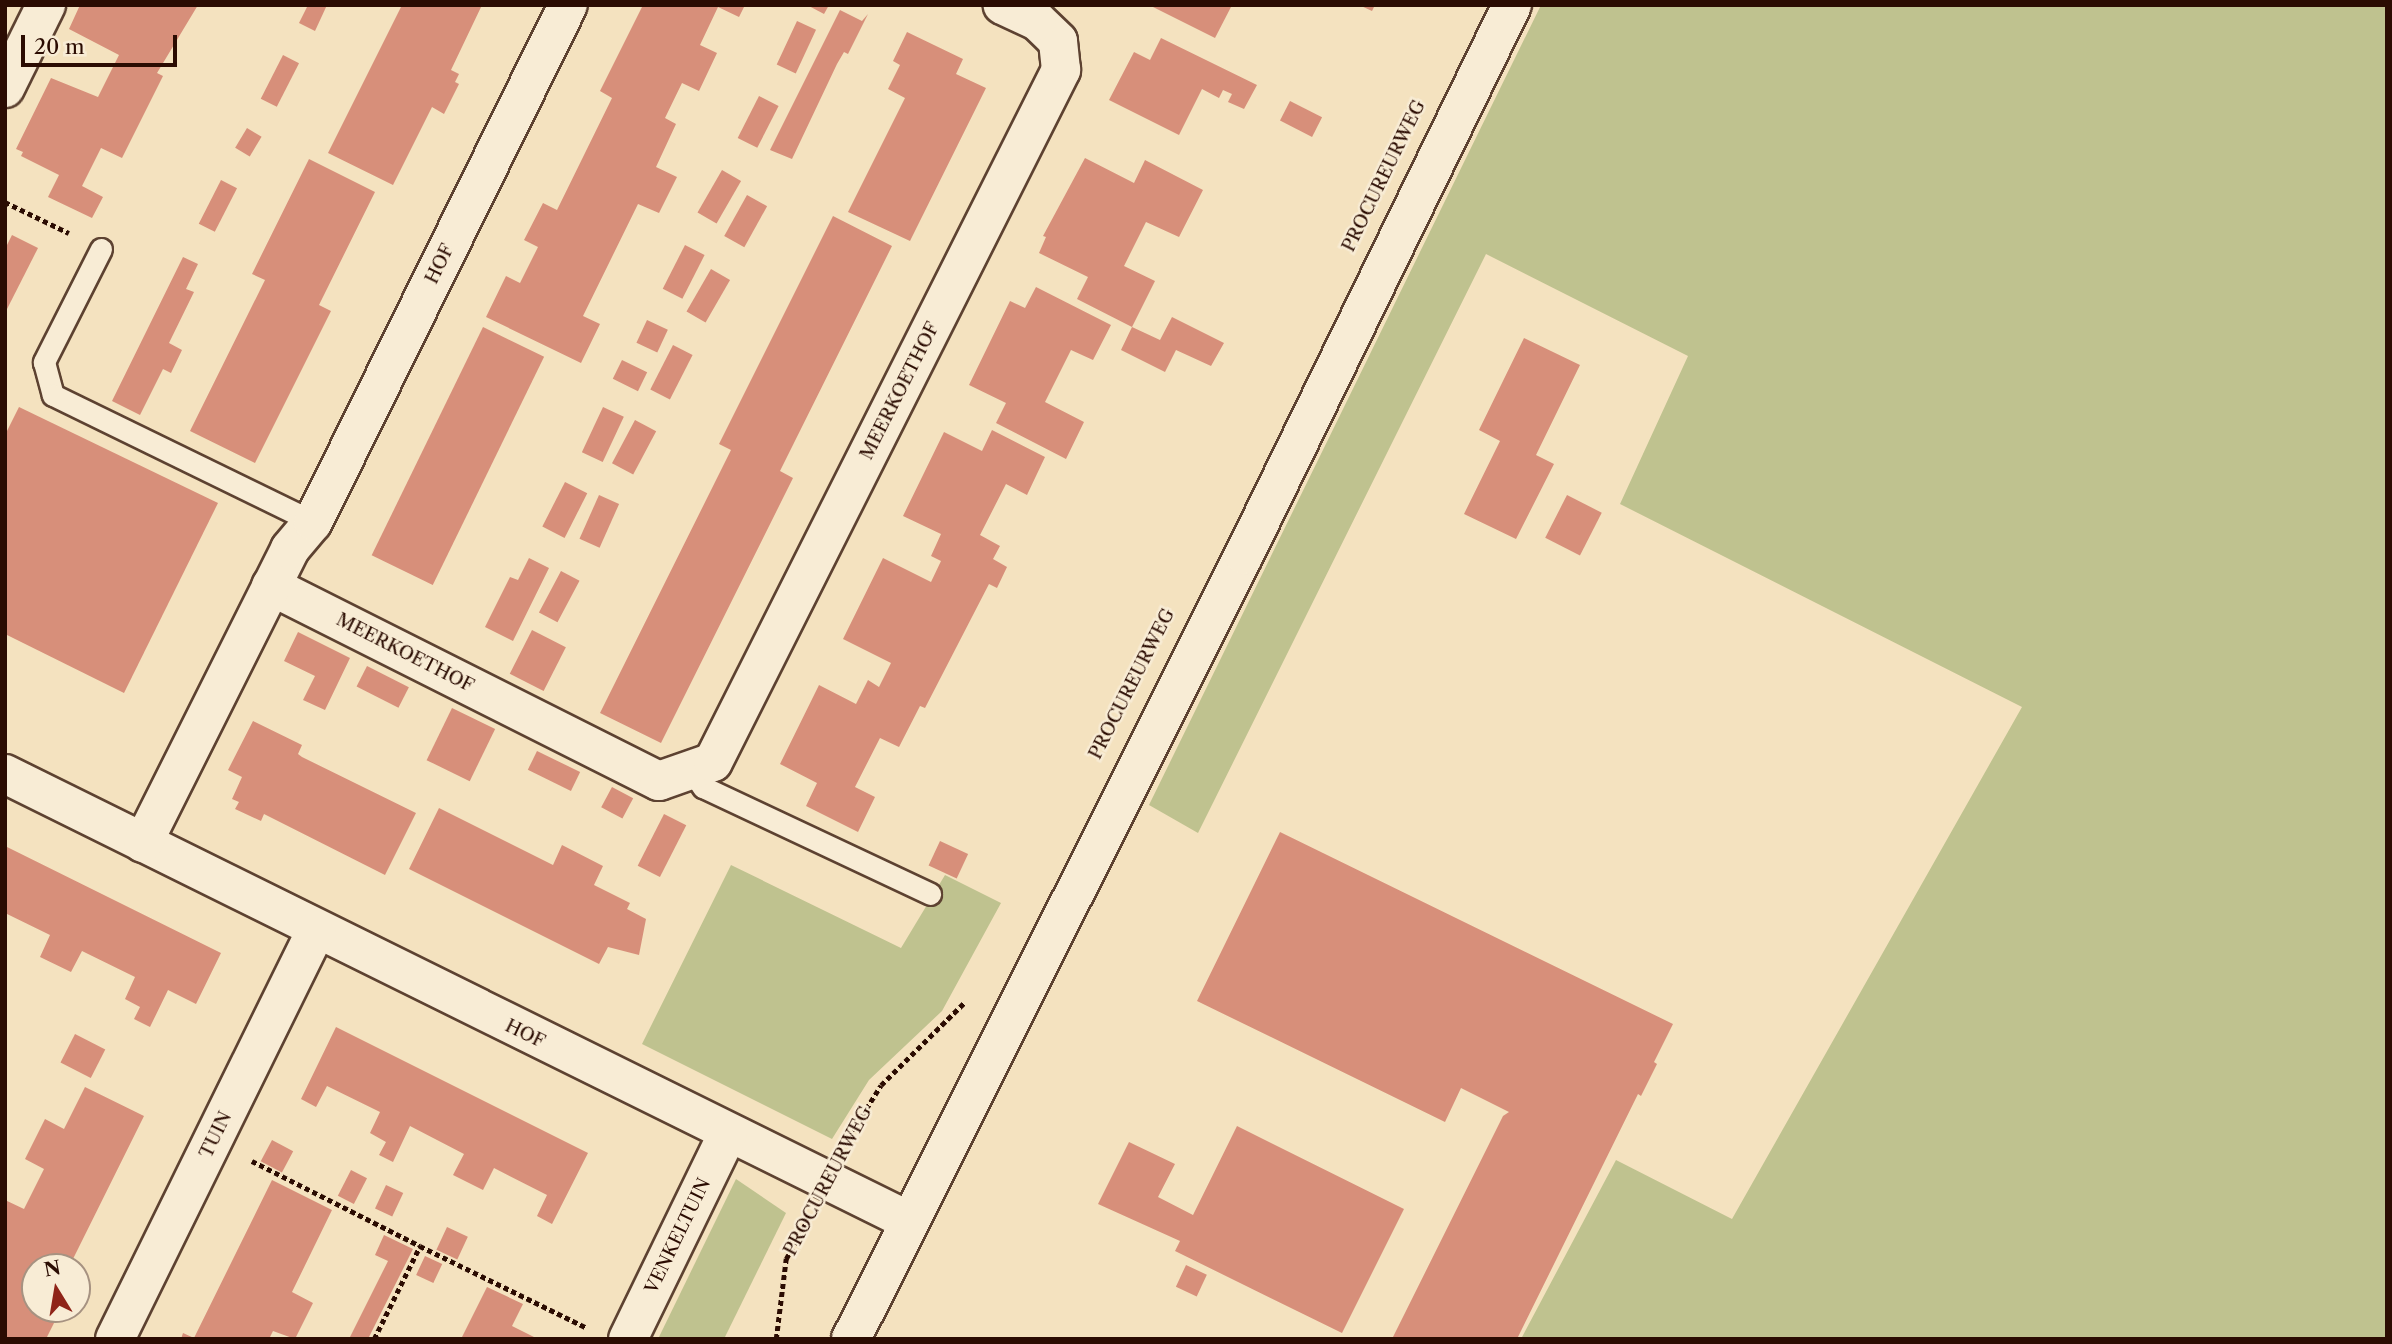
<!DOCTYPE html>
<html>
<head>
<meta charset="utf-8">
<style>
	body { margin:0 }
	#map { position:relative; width:2392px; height:1344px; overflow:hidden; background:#f4e2bf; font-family:"Libre Caslon Text",serif }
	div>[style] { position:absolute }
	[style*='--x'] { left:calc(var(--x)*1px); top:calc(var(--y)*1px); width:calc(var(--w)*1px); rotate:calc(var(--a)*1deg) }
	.green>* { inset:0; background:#bfc28f }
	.building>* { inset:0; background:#d78f7a; transform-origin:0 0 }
	.path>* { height:4.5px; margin-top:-2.25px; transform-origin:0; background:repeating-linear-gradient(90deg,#2b0c02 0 5px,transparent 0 8.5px) }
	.roads { filter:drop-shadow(2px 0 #5d4231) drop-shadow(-2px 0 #5d4231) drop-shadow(0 2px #5d4231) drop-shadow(0 -2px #5d4231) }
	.lane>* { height:21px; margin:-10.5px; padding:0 10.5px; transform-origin:10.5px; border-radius:10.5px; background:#f8ecd5 }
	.street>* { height:38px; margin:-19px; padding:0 19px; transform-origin:19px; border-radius:19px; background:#f8ecd5 }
	.secondary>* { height:38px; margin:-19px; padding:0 19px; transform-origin:19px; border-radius:19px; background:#f8ecd5 }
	span { translate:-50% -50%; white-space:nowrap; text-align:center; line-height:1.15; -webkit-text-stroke:5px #f8ecd5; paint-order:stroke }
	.street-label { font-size:18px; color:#2b0c02 }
	.frame { position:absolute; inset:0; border:7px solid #2b0c02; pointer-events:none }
	.north { position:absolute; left:21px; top:1253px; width:70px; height:70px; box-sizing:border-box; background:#f8ecd5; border:2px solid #a69281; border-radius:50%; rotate:349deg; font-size:19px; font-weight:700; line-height:28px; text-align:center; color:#2b0c02 }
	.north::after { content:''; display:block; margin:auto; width:24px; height:32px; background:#8f2418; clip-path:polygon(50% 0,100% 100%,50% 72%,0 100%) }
	.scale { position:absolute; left:21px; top:35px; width:156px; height:32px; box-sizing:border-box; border:4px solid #2b0c02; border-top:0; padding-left:9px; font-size:21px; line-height:24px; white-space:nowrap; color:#2b0c02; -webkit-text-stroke:5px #f8ecd5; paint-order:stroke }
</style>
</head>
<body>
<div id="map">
	<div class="green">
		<div style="clip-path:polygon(1541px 5px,2387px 5px,2387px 1339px,1521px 1339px,1616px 1160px,1732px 1219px,2022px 707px,1620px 504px,1688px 356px,1486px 254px,1198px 833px,1149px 805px)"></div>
		<div style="clip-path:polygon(731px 865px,901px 948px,945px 875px,1001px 903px,942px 1011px,869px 1080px,832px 1139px,642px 1044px)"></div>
		<div style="clip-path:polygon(736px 1179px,786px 1213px,724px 1339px,658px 1339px)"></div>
	</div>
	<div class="building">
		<div style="clip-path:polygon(80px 5px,198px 5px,157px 73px,163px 76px,122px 158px,101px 148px,82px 186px,103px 197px,92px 218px,48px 197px,59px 175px,21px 156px,23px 152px,16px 149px,51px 78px,98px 97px,119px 55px,69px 29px)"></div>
		<div style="clip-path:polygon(308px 5px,327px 5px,315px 31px,299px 23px)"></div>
		<div style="clip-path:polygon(402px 5px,482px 5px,451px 70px,459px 74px,455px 82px,459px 84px,444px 114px,432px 107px,393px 185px,328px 153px)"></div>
		<div style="clip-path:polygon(643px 5px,745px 5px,739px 17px,718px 7px,700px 45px,717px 53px,699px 91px,682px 83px,665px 118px,676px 124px,656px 167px,677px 177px,659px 213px,638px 204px,583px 316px,600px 324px,581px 363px,486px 317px,506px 276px,520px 283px,538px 247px,524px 240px,543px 203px,557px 210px,612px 98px,600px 91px)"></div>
		<div style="clip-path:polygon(807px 5px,829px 5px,824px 14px)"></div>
		<div style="clip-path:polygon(1149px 5px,1232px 5px,1215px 38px)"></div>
		<div style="clip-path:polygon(1359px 5px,1375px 5px,1372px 11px)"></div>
		<div style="clip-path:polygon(840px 10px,862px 21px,868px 14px,848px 54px,844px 52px,837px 64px,792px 159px,770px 150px)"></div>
		<div style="left:797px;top:21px;width:21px;height:48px;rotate:25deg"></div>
		<div style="clip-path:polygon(907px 32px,963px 59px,956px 74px,986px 88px,910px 241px,848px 212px,905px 98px,888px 89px,900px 65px,893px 61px)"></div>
		<div style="clip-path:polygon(1161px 38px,1257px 85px,1244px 109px,1228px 102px,1232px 94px,1223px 90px,1219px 98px,1202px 89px,1179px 135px,1109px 100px,1134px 52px,1150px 60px)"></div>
		<div style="left:283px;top:55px;width:18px;height:49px;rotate:27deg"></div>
		<div style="left:759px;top:96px;width:22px;height:47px;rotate:27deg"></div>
		<div style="left:1290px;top:101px;width:36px;height:22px;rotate:27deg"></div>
		<div style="left:247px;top:128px;width:17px;height:23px;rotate:31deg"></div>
		<div style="clip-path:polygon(1085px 158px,1134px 183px,1145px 160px,1203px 190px,1179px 237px,1146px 222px,1124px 266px,1155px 281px,1132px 327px,1077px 299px,1088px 277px,1039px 253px,1046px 237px,1043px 236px)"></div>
		<div style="clip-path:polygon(309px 159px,375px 192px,319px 305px,331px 311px,255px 463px,190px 431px,265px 280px,252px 274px)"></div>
		<div style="left:722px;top:170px;width:22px;height:49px;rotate:30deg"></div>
		<div style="left:221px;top:180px;width:18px;height:49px;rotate:27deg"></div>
		<div style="left:747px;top:195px;width:23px;height:47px;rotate:29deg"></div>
		<div style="clip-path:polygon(833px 216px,892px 246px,780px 471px,793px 478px,661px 743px,600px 713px,731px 450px,719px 444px)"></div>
		<div style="clip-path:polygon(12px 235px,38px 248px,5px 313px,5px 249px)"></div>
		<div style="left:685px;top:245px;width:22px;height:49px;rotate:27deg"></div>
		<div style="clip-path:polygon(183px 257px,198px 264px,186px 289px,194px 292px,169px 343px,182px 350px,171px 373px,163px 369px,140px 415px,112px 401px)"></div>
		<div style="left:711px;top:269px;width:22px;height:49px;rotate:30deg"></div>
		<div style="clip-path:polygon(1036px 287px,1111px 325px,1093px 360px,1071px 350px,1045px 402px,1084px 422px,1066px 459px,996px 423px,1006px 403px,969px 385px,1010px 301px,1025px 308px)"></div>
		<div style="clip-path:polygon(1172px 317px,1224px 343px,1211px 366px,1176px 350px,1165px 372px,1121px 350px,1132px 327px,1160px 340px)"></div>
		<div style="left:647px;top:320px;width:23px;height:25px;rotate:25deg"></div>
		<div style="left:483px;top:327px;width:68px;height:254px;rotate:26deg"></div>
		<div style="clip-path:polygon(1524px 338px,1580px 365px,1536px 455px,1554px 464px,1516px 539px,1464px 514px,1500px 441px,1479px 430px)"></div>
		<div style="left:673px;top:345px;width:22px;height:50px;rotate:27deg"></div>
		<div style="left:622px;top:360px;width:28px;height:21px;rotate:26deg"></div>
		<div style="clip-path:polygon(19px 407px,218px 503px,124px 693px,5px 634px,5px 435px)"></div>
		<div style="left:603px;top:407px;width:23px;height:50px;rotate:25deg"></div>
		<div style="left:635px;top:420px;width:24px;height:49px;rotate:28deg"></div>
		<div style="clip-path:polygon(992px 430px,1045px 457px,1027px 495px,1006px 484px,980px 535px,1000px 546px,993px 559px,1007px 567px,997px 588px,989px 584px,925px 708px,920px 706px,899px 747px,880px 738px,855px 787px,875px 797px,858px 832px,806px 806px,817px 783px,780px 764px,819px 685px,856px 704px,868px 680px,879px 687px,891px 663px,843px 639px,883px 558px,931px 582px,941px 561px,931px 556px,941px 534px,903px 516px,944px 432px,982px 451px)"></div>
		<div style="left:565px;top:482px;width:25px;height:50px;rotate:27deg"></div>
		<div style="left:599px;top:495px;width:22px;height:48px;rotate:24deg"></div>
		<div style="left:1567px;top:495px;width:39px;height:48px;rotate:27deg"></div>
		<div style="clip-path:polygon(529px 558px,549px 568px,513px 641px,485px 627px,510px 577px,518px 580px)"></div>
		<div style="left:561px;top:571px;width:21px;height:47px;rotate:28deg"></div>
		<div style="left:532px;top:630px;width:38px;height:49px;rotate:27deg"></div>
		<div style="clip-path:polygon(298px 632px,350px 658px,325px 710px,303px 700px,315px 676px,284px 661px)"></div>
		<div style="left:367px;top:666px;width:47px;height:23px;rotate:27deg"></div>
		<div style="left:452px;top:708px;width:48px;height:58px;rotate:26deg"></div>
		<div style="clip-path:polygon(253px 721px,302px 745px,298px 754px,302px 757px,416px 813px,385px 875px,264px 814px,261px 821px,235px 809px,239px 802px,232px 799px,242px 777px,228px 770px)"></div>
		<div style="left:537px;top:751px;width:48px;height:21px;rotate:26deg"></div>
		<div style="left:612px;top:787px;width:24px;height:23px;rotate:28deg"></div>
		<div style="clip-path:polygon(439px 808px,553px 865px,562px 845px,603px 866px,594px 885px,630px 903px,627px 909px,646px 919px,639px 955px,608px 947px,599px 964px,409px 869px)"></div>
		<div style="left:664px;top:814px;width:25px;height:58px;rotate:27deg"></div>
		<div style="clip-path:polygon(1280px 832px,1673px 1024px,1654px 1062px,1657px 1064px,1641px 1096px,1638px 1094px,1517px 1339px,1392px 1339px,1503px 1116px,1509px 1112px,1461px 1088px,1445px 1122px,1197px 1001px)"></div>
		<div style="left:940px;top:841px;width:31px;height:27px;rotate:25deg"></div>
		<div style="clip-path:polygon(5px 846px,221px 953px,196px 1004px,168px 990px,150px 1027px,134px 1019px,140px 1007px,125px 999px,135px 977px,82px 951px,71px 972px,40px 957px,50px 935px,5px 913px)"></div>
		<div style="clip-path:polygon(336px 1027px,588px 1153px,552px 1224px,537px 1216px,547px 1195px,494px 1168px,483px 1190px,453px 1175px,464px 1154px,410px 1126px,393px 1162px,379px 1155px,386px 1142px,370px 1133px,380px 1112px,327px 1086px,316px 1107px,301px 1099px)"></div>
		<div style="left:75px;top:1034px;width:34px;height:32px;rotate:27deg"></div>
		<div style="clip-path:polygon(85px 1087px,144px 1116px,69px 1267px,35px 1267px,35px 1309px,61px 1309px,46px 1339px,5px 1339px,5px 1200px,24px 1209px,44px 1169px,25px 1159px,45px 1119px,64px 1129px)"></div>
		<div style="clip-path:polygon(1237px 1126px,1404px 1209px,1342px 1333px,1175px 1251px,1180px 1241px,1098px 1204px,1129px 1142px,1175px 1164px,1158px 1197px,1193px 1215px)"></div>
		<div style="left:272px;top:1140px;width:24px;height:24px;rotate:28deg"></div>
		<div style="left:351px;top:1170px;width:18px;height:29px;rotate:27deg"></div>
		<div style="clip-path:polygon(272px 1180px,332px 1210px,292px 1292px,313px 1303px,295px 1339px,273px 1331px,269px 1339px,181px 1339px,183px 1333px,194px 1338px)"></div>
		<div style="left:386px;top:1185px;width:19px;height:26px;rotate:25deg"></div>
		<div style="left:447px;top:1227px;width:23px;height:25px;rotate:25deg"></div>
		<div style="clip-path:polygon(384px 1235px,413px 1249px,368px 1339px,349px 1339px,388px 1261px,375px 1255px)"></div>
		<div style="left:425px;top:1256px;width:19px;height:21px;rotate:25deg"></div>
		<div style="left:1186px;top:1265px;width:23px;height:24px;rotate:25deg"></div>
		<div style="clip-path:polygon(487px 1287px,523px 1304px,512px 1326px,538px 1339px,461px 1339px)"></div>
	</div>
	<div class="path">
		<div style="--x:5;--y:202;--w:71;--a:25.8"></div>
		<div style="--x:848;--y:1138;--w:62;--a:-58.1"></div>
		<div style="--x:881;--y:1085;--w:117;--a:-44.7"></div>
		<div style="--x:252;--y:1161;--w:188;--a:26.8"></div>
		<div style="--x:374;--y:1339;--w:104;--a:-63.7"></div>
		<div style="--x:420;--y:1246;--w:184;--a:26.1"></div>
		<div style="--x:776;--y:1339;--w:81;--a:-82.9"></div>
		<div style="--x:786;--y:1259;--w:43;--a:-61.1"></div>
	</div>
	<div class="roads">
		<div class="lane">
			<div style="--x:101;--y:249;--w:127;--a:116.8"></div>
			<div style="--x:44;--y:362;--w:34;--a:75"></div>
			<div style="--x:53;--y:395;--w:289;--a:26"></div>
			<div style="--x:691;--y:770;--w:21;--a:55"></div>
			<div style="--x:703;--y:787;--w:251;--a:25.2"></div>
		</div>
		<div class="street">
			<div style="--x:5;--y:88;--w:93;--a:-63.7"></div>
			<div style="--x:271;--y:586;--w:434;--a:26.7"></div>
			<div style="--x:659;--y:781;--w:57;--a:-19.4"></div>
			<div style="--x:713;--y:762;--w:775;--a:-63.3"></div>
			<div style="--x:1061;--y:70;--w:29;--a:-96"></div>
			<div style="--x:1058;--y:41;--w:29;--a:-136"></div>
			<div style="--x:1037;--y:21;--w:38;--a:-155"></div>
			<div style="--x:5;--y:774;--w:1008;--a:26.31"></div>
			<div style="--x:143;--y:843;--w:329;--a:-63.4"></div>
			<div style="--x:290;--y:549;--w:35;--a:-50"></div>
			<div style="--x:313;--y:522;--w:576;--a:-63.75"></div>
			<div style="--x:115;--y:1339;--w:456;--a:-63.8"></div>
			<div style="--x:628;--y:1339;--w:229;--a:-64.1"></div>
		</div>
		<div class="secondary">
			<div style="--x:851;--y:1339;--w:877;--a:-63.38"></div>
			<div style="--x:1244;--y:555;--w:612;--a:-64.02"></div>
		</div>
	</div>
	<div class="street-label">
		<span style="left:1384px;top:176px;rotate:-64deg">PROCUREURWEG</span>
		<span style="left:440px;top:264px;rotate:-64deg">HOF</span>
		<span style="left:900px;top:391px;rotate:-63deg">MEERKOETHOF</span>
		<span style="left:405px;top:653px;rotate:27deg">MEERKOETHOF</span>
		<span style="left:1132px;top:684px;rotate:-63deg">PROCUREURWEG</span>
		<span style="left:525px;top:1034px;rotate:26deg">HOF</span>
		<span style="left:216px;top:1135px;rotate:-64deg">TUIN</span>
		<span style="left:828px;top:1181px;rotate:-62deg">PROCUREURWEG</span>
		<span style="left:678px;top:1236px;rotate:-64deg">VENKELTUIN</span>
	</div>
	<div class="frame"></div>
	<div class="north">N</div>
	<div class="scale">20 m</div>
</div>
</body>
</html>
